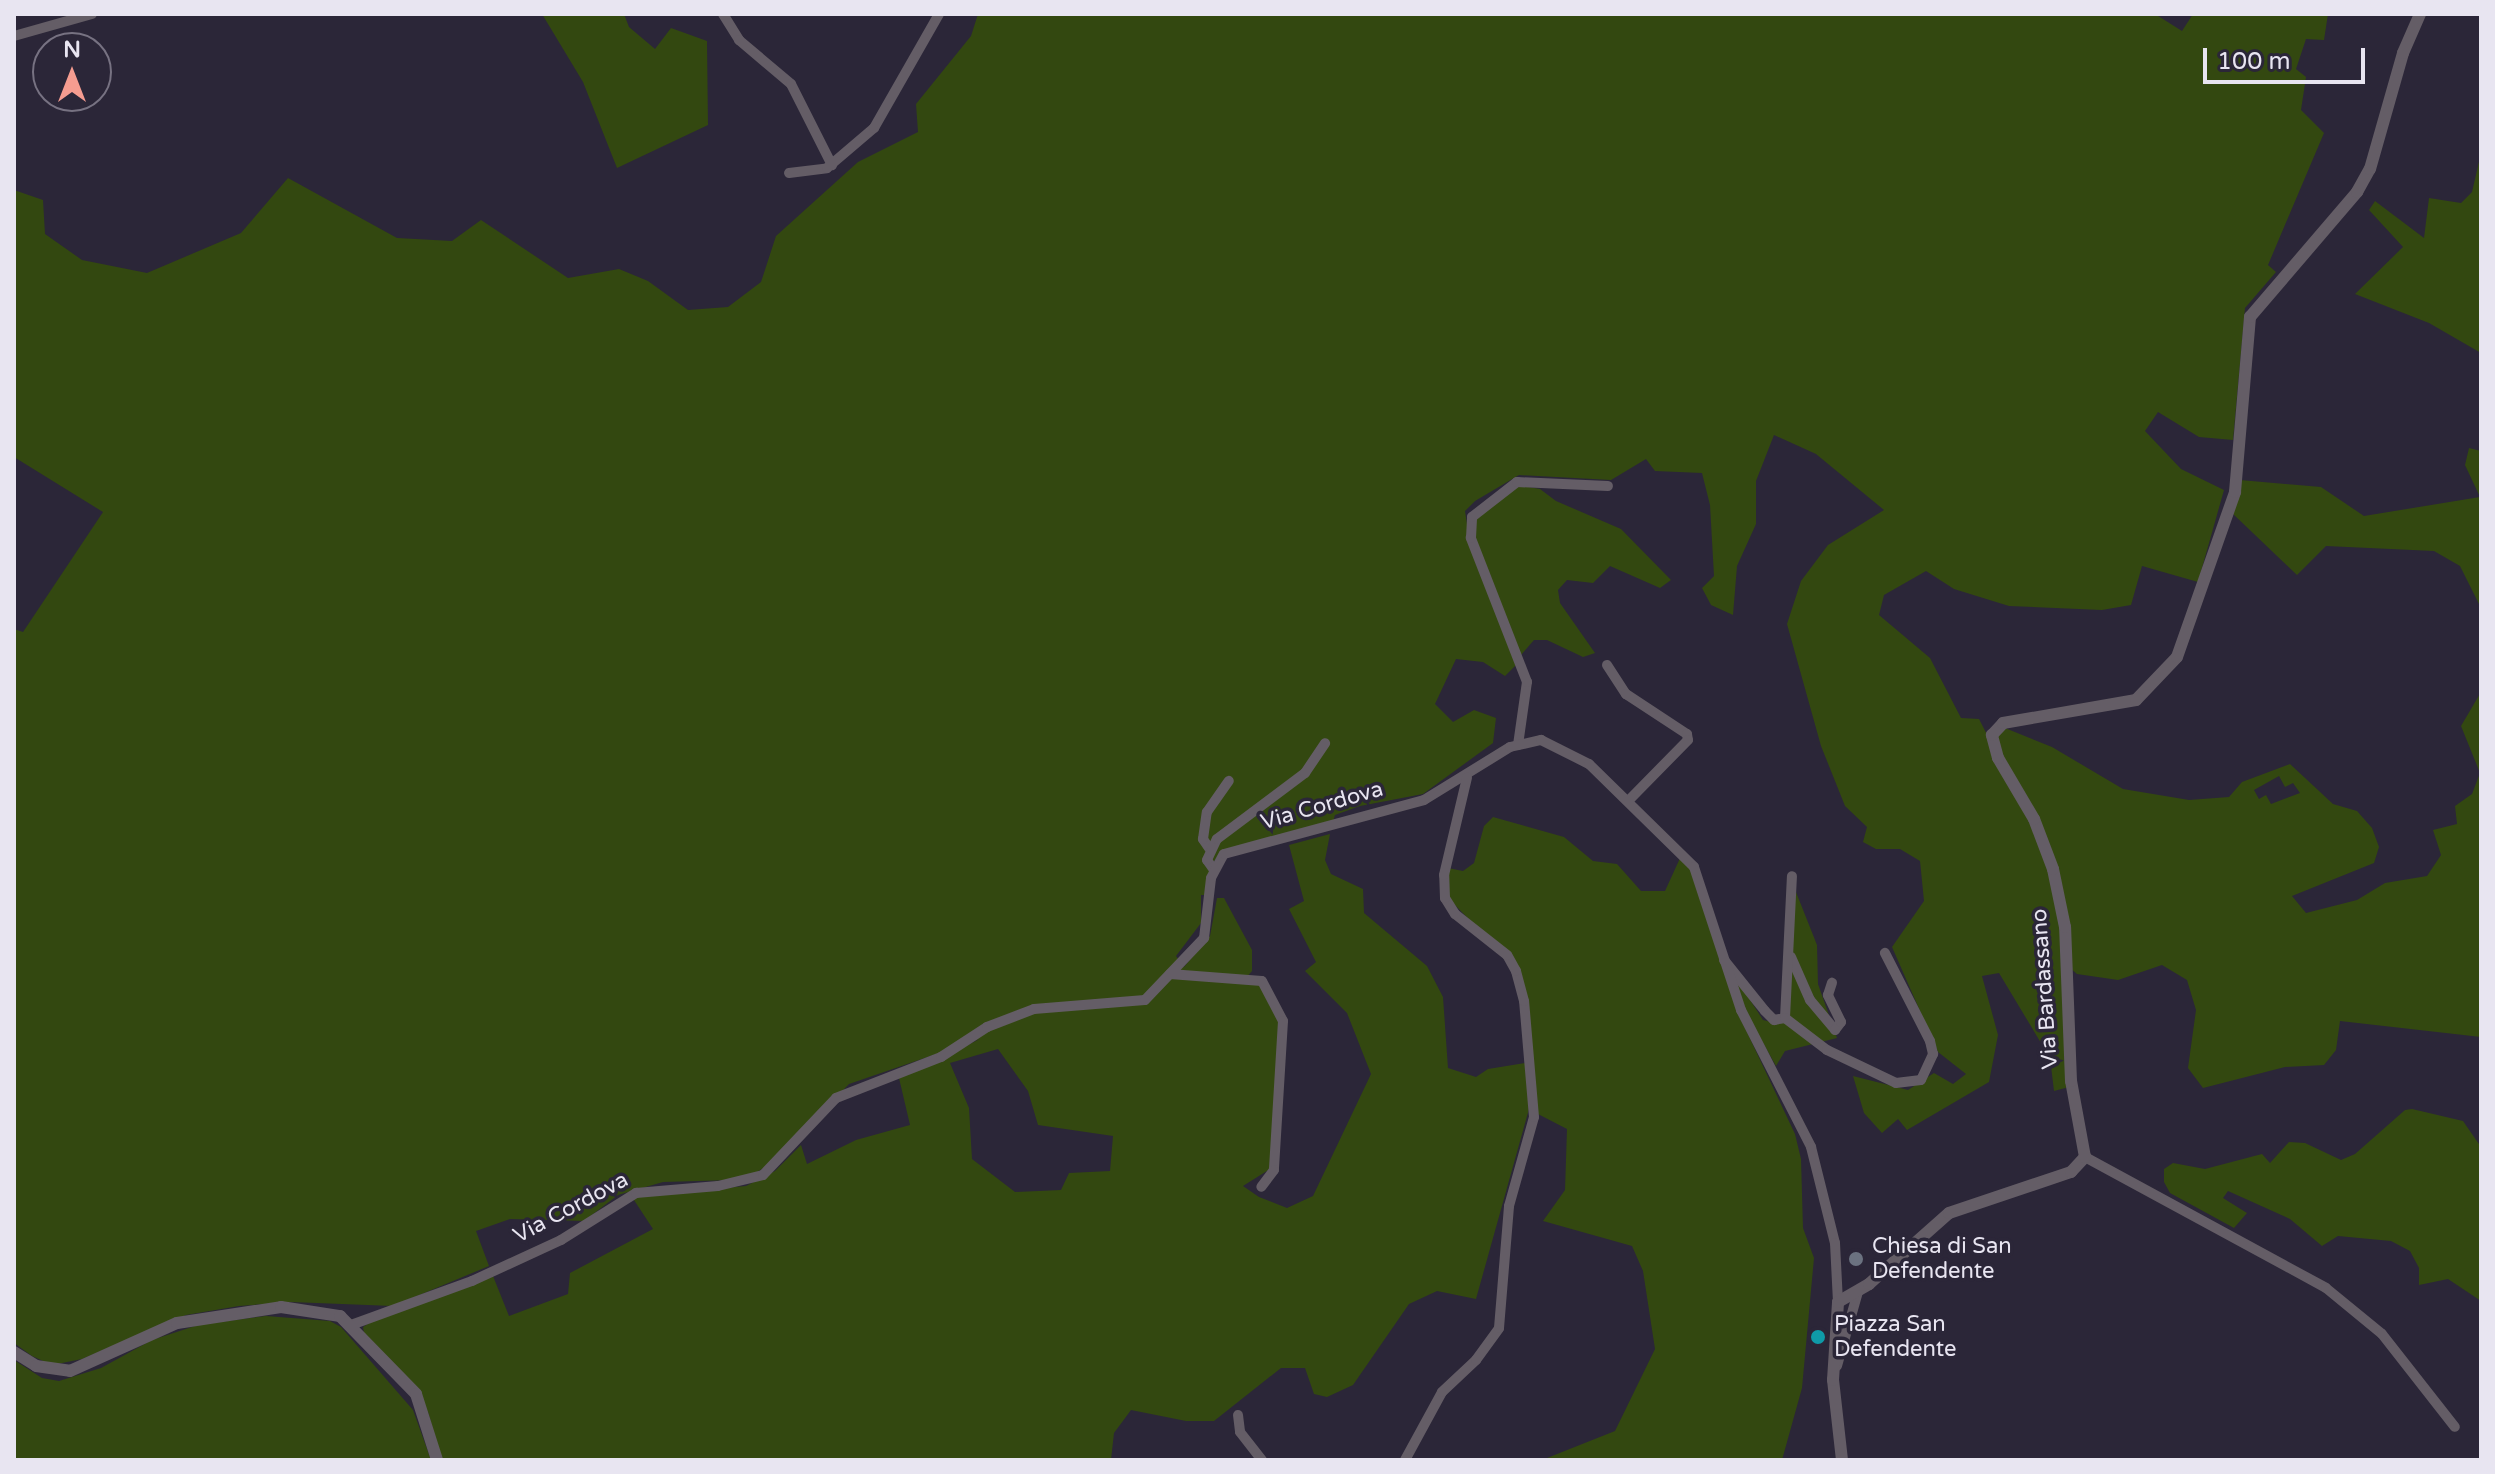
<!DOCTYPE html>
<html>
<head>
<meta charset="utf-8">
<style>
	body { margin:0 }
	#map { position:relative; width:2495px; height:1474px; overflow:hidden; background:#2b2638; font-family:"Varela Round",sans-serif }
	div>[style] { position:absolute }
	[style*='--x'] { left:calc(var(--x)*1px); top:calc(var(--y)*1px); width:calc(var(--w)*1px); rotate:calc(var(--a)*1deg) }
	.green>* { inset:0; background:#334810 }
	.minor>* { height:10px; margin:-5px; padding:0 5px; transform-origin:5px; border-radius:5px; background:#645d66 }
	.tertiary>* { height:12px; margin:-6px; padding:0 6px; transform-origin:6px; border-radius:6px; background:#645d66 }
	.dots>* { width:22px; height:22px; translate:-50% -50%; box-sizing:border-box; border:4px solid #2b2638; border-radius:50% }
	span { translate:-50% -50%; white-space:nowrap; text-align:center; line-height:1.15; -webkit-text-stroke:7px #2b2638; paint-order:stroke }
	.street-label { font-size:22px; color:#e8e5f1 }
	.poi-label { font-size:22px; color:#e8e5f1 }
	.left { translate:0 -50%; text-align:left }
	.frame { position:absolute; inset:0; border:16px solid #e8e5f1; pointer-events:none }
	.north { position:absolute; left:32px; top:32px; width:80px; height:80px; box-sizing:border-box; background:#2b2638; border:2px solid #777282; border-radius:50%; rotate:0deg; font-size:22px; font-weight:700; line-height:32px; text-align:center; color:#e8e5f1 }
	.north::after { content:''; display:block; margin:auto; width:28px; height:36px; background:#f59c90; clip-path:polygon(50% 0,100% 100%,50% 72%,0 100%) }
	.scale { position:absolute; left:2203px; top:48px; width:162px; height:36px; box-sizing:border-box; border:4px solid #e8e5f1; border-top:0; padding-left:10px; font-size:24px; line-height:28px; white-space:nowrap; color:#e8e5f1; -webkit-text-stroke:6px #2b2638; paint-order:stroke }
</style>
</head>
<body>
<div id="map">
	<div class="green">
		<div style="clip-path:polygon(542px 14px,624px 14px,629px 27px,655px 49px,671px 28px,707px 41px,708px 125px,617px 168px,583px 82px)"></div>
		<div style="clip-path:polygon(evenodd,978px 14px,2155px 14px,2182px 31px,2193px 14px,2328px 14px,2324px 40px,2306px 39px,2296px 69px,2306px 77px,2301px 110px,2324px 133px,2268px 265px,2276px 272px,2245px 308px,2233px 440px,2199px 437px,2158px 412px,2145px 431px,2181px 469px,2224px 490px,2198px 582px,2142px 566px,2131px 605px,2102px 610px,2009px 606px,1954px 589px,1926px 571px,1884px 595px,1879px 615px,1930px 658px,1961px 718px,1979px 719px,2031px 820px,2050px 870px,2061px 927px,2069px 1087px,2054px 1091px,2050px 1058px,1999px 973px,1982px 976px,1998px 1035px,1989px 1082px,1907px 1130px,1898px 1119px,1882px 1133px,1864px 1113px,1853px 1076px,1908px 1090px,1934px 1073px,1953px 1084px,1966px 1074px,1938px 1052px,1892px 947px,1924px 901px,1920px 861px,1900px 849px,1876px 849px,1863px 842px,1867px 827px,1845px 806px,1821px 746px,1787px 624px,1801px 581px,1828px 545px,1884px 510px,1816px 454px,1774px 435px,1756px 481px,1756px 524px,1737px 566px,1733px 615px,1711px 605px,1702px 588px,1714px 576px,1710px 505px,1702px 473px,1655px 471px,1646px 459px,1611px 480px,1519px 475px,1475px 501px,1465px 511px,1469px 537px,1518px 663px,1505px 676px,1483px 662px,1456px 659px,1435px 704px,1453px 722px,1474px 710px,1496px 718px,1493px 743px,1423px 794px,1360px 806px,1335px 815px,1332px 825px,1224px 851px,1213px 862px,1207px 895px,1201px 895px,1201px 923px,1176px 956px,1184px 967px,1210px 936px,1217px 898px,1224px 898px,1252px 950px,1252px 971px,1246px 978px,1261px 982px,1281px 1021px,1270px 1169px,1243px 1186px,1259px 1197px,1287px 1208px,1313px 1196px,1371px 1074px,1347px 1013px,1305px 971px,1316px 962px,1289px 909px,1304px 901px,1289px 845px,1330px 834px,1325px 860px,1331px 874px,1363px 889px,1364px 913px,1427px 966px,1443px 997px,1448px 1068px,1476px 1077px,1488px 1069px,1525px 1063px,1529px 1109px,1476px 1299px,1437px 1291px,1409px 1304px,1353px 1385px,1327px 1397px,1314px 1394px,1305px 1368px,1281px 1368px,1214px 1421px,1186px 1421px,1131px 1410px,1114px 1433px,1111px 1460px,442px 1460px,428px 1412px,365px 1339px,363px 1327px,371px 1322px,493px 1276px,509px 1316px,568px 1294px,570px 1273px,653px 1229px,632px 1197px,746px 1186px,775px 1171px,801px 1145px,807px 1164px,856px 1140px,910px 1125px,899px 1078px,980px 1039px,849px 1084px,774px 1162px,755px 1173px,733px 1180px,663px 1182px,618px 1195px,584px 1221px,510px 1219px,476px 1231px,489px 1266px,393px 1306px,291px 1302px,239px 1306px,186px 1315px,82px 1359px,52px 1365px,32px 1356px,14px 1343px,14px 629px,23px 632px,103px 512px,14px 457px,14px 190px,43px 200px,45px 234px,82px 260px,147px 273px,241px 233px,288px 178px,397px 238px,452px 241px,481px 220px,568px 278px,619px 269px,648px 281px,688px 310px,728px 307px,761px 282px,776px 236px,858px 162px,918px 132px,916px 104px,971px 36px,978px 14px,998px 1049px,1028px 1091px,1038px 1125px,1113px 1136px,1110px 1171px,1069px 1173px,1061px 1190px,1015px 1192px,972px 1159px,969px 1108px,950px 1063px,998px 1049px)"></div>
		<div style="clip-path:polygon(2481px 153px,2481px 353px,2429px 323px,2355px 294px,2403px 247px,2369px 210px,2375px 201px,2424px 238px,2429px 198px,2461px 203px,2472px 192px)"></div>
		<div style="clip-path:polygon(2469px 448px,2481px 451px,2481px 608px,2460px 566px,2434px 551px,2326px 546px,2297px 575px,2232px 513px,2240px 480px,2321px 487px,2364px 516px,2480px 497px,2465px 465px)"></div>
		<div style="clip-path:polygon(1517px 485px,1540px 489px,1556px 501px,1621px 529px,1671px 580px,1660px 588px,1610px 566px,1593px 583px,1567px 580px,1558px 590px,1560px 603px,1595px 653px,1583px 657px,1547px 640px,1534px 640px,1521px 655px,1476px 540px,1475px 517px)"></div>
		<div style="clip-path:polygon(evenodd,2481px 692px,2481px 1037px,2340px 1021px,2336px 1050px,2324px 1065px,2285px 1067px,2203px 1088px,2188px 1068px,2196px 1010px,2187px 980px,2162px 965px,2118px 980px,2077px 974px,2069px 967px,2056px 868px,2001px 757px,1995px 734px,2005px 728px,2052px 747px,2123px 789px,2189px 800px,2229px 797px,2242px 782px,2290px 764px,2333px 804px,2357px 811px,2372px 828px,2379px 847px,2374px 863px,2292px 896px,2306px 913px,2357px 900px,2385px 883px,2427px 876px,2441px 855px,2433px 830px,2457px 824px,2455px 806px,2472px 794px,2480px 773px,2461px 726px,2481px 692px,2279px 776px,2285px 787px,2293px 783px,2300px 793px,2271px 804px,2266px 795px,2259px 799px,2254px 790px,2279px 776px)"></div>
		<div style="clip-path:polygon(1493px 817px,1564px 837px,1593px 861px,1617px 864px,1641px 891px,1665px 891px,1681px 856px,1695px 877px,1738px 1013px,1795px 1134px,1801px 1159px,1803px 1228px,1814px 1258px,1802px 1388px,1782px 1460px,1542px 1460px,1615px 1431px,1655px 1349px,1643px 1271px,1632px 1246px,1543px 1221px,1565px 1190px,1567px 1129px,1536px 1113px,1518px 969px,1448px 898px,1448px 868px,1463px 871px,1474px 863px,1484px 826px)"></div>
		<div style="clip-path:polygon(1794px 887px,1817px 945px,1818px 984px,1837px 1038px,1785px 1051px,1776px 1066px,1744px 1009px,1732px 972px,1763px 1020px,1780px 1024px,1788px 1017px)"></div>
		<div style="clip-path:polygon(2412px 1109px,2463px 1121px,2481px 1147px,2481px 1301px,2448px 1279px,2419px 1285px,2419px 1268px,2410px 1251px,2391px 1241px,2338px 1236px,2322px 1246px,2290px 1219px,2228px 1191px,2223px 1198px,2247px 1213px,2234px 1228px,2170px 1193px,2164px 1182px,2164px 1169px,2173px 1163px,2205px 1169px,2262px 1154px,2270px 1163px,2289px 1142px,2305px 1143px,2341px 1160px,2355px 1154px,2405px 1110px)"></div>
		<div style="clip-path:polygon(266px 1316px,330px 1321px,341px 1327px,413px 1410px,431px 1460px,14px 1460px,14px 1360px,42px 1378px,59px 1381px,101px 1368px,152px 1340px,198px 1325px)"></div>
	</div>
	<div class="minor">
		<div style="--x:723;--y:14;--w:31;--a:58"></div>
		<div style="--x:739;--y:40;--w:68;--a:40.2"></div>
		<div style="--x:791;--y:84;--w:91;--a:63.2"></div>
		<div style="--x:14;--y:36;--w:81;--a:-15.8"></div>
		<div style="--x:789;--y:173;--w:38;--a:-7"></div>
		<div style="--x:827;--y:168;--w:62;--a:-40.4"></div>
		<div style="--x:874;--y:128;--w:131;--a:-60.3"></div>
		<div style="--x:1607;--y:665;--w:35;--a:57"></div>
		<div style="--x:1626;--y:694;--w:73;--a:33.3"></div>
		<div style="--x:1687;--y:734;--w:6;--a:81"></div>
		<div style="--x:1688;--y:740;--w:83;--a:134.5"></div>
		<div style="--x:1518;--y:745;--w:64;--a:-81.9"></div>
		<div style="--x:1527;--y:682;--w:155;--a:-111.3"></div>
		<div style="--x:1471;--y:538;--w:21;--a:-87"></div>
		<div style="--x:1472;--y:517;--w:57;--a:-37.9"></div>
		<div style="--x:1517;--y:482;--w:91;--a:2.5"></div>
		<div style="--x:1209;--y:848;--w:11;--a:-124"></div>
		<div style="--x:1203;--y:839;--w:27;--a:-82"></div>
		<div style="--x:1207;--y:812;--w:38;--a:-55"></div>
		<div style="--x:1214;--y:870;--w:12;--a:-125"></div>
		<div style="--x:1207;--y:860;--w:23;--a:-65"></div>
		<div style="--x:1217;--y:839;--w:110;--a:-36.9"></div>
		<div style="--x:1305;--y:773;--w:36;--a:-56"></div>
		<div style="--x:1791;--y:957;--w:47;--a:66.2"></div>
		<div style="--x:1810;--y:1000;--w:39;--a:50"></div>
		<div style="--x:1835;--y:1030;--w:10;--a:-53"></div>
		<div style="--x:1841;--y:1022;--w:30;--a:-116"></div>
		<div style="--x:1828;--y:995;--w:13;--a:-72"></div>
		<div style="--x:1724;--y:960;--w:65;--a:51.2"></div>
		<div style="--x:1765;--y:1011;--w:13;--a:45"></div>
		<div style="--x:1774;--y:1020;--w:11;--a:-10"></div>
		<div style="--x:1785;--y:1018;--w:142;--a:-87.2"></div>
		<div style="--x:1170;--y:974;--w:92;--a:4.4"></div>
		<div style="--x:1262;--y:981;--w:45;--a:62.3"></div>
		<div style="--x:1283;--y:1021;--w:149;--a:93.5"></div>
		<div style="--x:1274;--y:1170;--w:21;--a:127"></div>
		<div style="--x:1785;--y:1018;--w:53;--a:37.3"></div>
		<div style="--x:1827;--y:1050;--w:76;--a:25.6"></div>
		<div style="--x:1896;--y:1083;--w:25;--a:-7"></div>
		<div style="--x:1921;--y:1080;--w:29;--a:-65"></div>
		<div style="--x:1933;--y:1054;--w:13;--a:-103"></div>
		<div style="--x:1930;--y:1041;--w:99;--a:-117.1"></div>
		<div style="--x:2085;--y:1157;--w:274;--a:28.5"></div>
		<div style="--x:2326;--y:1288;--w:72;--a:39.4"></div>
		<div style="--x:2382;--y:1334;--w:118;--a:51.9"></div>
		<div style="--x:351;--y:1325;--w:129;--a:-20"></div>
		<div style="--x:472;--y:1281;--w:98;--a:-24.7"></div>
		<div style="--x:561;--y:1240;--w:89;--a:-32.1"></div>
		<div style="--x:636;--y:1193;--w:82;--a:-4.9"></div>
		<div style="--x:718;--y:1186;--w:46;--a:-13.7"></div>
		<div style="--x:763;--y:1175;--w:106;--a:-46.5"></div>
		<div style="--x:836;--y:1098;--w:113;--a:-21.3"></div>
		<div style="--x:941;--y:1057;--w:55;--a:-33.1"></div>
		<div style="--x:987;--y:1027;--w:50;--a:-21"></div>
		<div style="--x:1034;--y:1009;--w:111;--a:-4.6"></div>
		<div style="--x:1145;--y:1000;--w:86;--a:-46.4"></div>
		<div style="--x:1204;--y:938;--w:60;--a:-83.3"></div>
		<div style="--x:1211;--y:878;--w:27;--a:-62"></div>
		<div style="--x:1224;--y:854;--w:207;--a:-15.1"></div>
		<div style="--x:1424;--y:800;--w:101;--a:-31.6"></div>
		<div style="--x:1510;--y:747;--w:32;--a:-13"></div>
		<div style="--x:1541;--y:740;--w:54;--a:26.6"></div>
		<div style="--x:1589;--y:764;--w:147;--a:44.4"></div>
		<div style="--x:1694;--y:867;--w:151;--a:71.8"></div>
		<div style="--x:1741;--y:1010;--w:154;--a:62.9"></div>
		<div style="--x:1811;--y:1147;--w:99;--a:76"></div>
		<div style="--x:1835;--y:1243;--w:59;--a:87.1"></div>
		<div style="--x:1837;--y:1366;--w:77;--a:-74.2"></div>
		<div style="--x:1238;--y:1415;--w:17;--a:83"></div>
		<div style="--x:1240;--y:1432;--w:36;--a:52"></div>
		<div style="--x:1405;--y:1460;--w:77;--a:-61.4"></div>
		<div style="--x:1442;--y:1392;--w:47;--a:-43.3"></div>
		<div style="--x:1476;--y:1360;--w:39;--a:-54"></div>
		<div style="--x:1499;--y:1328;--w:122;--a:-85.3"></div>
		<div style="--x:1509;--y:1206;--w:92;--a:-74.3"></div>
		<div style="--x:1534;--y:1117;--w:116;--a:-94.9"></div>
		<div style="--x:1524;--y:1001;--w:31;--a:-105"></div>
		<div style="--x:1516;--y:971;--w:18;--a:-119"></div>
		<div style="--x:1507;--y:955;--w:66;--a:-141.7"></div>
		<div style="--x:1455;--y:914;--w:19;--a:-122"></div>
		<div style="--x:1445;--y:898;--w:23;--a:-92"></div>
		<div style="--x:1444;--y:875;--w:100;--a:-76.7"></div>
	</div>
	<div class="tertiary">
		<div style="--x:14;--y:1352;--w:26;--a:32"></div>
		<div style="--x:36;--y:1366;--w:34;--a:8"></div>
		<div style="--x:70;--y:1371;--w:117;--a:-24.2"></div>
		<div style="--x:177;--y:1323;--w:105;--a:-8.7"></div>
		<div style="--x:281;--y:1307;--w:60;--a:8.7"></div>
		<div style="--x:340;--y:1316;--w:109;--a:45.7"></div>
		<div style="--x:416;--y:1394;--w:69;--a:72.3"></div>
		<div style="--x:1842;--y:1460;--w:81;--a:-96.4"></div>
		<div style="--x:1833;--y:1380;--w:78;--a:-86.3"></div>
		<div style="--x:1838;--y:1302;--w:36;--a:-30"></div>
		<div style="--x:1869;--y:1284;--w:107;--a:-41.6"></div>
		<div style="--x:1949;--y:1213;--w:129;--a:-18.6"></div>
		<div style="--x:2071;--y:1172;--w:21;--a:-47"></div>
		<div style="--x:2085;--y:1157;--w:77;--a:-100.4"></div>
		<div style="--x:2071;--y:1081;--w:154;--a:-92.2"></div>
		<div style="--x:2065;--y:927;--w:59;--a:-101.7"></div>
		<div style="--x:2053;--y:869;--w:53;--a:-110.8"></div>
		<div style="--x:2034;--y:819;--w:71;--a:-120.5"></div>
		<div style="--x:1998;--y:758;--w:24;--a:-105"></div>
		<div style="--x:1992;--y:735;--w:16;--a:-47"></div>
		<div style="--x:2003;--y:723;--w:135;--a:-9.8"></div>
		<div style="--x:2136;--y:700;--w:59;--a:-46.4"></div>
		<div style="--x:2177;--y:657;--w:175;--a:-70.6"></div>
		<div style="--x:2235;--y:492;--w:176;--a:-85.1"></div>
		<div style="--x:2250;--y:317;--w:165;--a:-49.4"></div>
		<div style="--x:2357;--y:192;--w:26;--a:-61"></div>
		<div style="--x:2370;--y:169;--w:121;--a:-74.1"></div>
		<div style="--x:2403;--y:53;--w:43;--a:-66.4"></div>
	</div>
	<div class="dots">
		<div style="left:1856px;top:1259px;background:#6b7280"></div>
		<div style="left:1818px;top:1337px;background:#0f9aa8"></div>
	</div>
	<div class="street-label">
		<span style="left:1322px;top:806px;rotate:-16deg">Via Cordova</span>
		<span style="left:2045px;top:989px;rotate:-94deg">Via Bardassano</span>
		<span style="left:571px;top:1208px;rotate:-28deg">Via Cordova</span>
	</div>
	<div class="poi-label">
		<span class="left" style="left:1872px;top:1259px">Chiesa di San<br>Defendente</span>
		<span class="left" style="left:1834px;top:1337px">Piazza San<br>Defendente</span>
	</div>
	<div class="frame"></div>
	<div class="north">N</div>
	<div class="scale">100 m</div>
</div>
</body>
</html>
